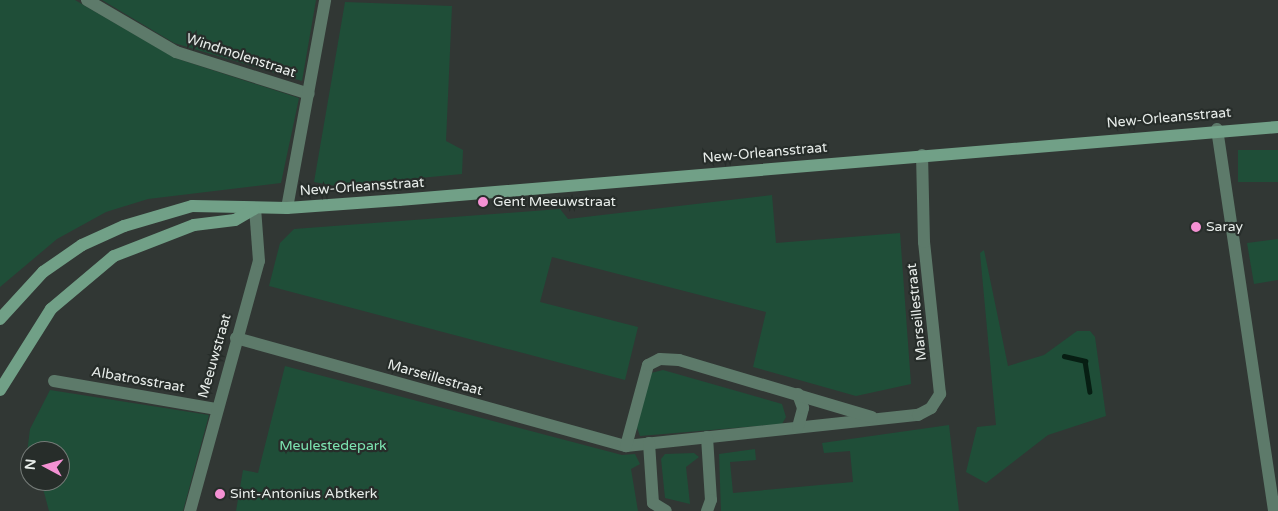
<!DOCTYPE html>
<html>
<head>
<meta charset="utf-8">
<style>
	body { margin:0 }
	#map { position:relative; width:1278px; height:511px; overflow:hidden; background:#313734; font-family:"Varela Round",sans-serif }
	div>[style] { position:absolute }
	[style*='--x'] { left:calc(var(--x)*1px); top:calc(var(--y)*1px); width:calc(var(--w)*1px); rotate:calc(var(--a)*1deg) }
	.green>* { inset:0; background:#1f4e38; transform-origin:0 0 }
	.stream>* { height:4.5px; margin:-2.25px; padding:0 2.25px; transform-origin:2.25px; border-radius:2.25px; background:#071e13 }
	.minor>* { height:12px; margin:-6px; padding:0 6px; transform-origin:6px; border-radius:6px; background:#5d7a6a }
	.secondary>* { height:12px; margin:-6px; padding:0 6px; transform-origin:6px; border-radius:6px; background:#71a087 }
	.dots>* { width:14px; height:14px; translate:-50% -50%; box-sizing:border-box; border:2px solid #272d2a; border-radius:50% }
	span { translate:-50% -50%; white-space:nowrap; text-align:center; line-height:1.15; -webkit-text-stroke:4.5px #272d2a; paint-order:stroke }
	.street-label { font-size:14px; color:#e8edea }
	.poi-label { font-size:14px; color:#e8edea }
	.left { translate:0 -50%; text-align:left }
	.park-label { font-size:14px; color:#7de4b1 }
	.north { position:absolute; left:20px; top:441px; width:50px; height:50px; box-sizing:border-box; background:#272d2a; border:1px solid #747a77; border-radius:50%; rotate:276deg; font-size:14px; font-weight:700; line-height:20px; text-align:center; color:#e8edea }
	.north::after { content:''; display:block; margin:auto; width:18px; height:22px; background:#f491d3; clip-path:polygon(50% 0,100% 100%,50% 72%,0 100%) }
</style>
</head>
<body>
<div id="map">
	<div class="green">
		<div style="clip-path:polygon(0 0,75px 0,175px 58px,299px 98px,281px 183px,148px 199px,106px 212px,57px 239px,0 287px)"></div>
		<div style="clip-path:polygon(102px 0,316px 0,302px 81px,174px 43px)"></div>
		<div style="clip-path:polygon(345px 2px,452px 6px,446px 141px,463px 150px,462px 174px,336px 186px,314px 182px)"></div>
		<div style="left:1238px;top:150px;width:40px;height:32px"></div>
		<div style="clip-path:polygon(772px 195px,776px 243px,900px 233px,911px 384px,856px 396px,753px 367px,766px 312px,552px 257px,540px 302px,638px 327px,625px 380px,269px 286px,280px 243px,294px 229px,560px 209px,568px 219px)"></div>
		<div style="clip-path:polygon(1278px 239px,1278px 280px,1254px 284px,1247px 243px)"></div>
		<div style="clip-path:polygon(984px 250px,1008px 366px,1044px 355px,1077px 331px,1090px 331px,1095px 337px,1106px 416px,1048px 435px,986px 483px,966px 472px,977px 427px,996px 425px,980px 253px)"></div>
		<div style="clip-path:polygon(285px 366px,622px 455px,635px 454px,640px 464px,631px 469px,638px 511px,236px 511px,243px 470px,258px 473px)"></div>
		<div style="clip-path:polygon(663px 370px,782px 404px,786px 417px,782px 424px,640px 436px,636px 425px,651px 373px)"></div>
		<div style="clip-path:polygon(50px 390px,209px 415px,183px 511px,49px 511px,41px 481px,60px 481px,60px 451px,30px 451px,30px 466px,26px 461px,30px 429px)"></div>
		<div style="clip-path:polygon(949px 425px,959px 511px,721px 511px,719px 454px,755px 449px,756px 460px,730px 462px,733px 493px,853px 482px,850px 451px,824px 453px,822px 443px)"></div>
		<div style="clip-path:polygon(694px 453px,699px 457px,686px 467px,690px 504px,665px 498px,661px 459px,665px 454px)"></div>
	</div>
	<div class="stream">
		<div style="--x:1064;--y:356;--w:22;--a:13"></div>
		<div style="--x:1085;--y:361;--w:31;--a:81"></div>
	</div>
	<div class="minor">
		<div style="--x:87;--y:0;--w:103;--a:30.3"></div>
		<div style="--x:176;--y:52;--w:139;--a:17.5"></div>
		<div style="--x:1217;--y:129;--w:386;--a:81.5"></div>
		<div style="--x:287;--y:208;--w:211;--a:-79.6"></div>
		<div style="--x:236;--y:338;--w:405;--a:15.5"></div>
		<div style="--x:626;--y:446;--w:294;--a:-6.1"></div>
		<div style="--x:918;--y:415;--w:15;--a:-28"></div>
		<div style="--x:931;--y:408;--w:17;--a:-57"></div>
		<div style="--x:940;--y:394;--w:153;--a:-96"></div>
		<div style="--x:924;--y:242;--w:87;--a:-91.3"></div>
		<div style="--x:54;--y:381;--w:164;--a:9.8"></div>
		<div style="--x:798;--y:427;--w:20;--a:-75"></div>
		<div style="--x:803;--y:408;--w:15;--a:-110"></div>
		<div style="--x:707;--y:437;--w:63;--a:86.4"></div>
		<div style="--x:711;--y:500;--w:12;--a:110"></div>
		<div style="--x:649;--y:443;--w:60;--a:86.2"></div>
		<div style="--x:653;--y:503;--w:15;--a:32"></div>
		<div style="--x:626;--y:446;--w:84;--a:-74.8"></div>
		<div style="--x:648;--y:365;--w:13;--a:-27"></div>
		<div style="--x:660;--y:359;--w:19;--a:3"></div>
		<div style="--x:679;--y:360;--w:201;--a:16.5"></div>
		<div style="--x:190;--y:511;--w:259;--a:-74.6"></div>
		<div style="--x:259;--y:261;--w:53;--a:-94.3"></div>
	</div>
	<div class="secondary">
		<div style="--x:0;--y:319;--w:64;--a:-47.5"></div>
		<div style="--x:43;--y:272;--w:47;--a:-34.7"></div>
		<div style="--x:82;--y:245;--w:46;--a:-24.3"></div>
		<div style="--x:124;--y:226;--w:71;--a:-16.4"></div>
		<div style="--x:192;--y:206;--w:95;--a:1.2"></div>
		<div style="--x:287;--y:208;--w:112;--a:-4.1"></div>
		<div style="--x:399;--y:200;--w:882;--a:-4.75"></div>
		<div style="--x:0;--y:390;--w:96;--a:-57.8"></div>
		<div style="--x:51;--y:309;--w:82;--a:-40.1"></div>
		<div style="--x:114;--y:256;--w:86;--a:-21.2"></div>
		<div style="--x:194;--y:225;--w:41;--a:-7"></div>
		<div style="--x:235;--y:220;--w:22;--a:-30"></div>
	</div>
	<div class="dots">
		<div style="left:483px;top:202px;background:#f491d3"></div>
		<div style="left:1196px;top:227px;background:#f491d3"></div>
		<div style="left:220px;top:494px;background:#f491d3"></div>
	</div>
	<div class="street-label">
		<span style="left:241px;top:56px;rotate:18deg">Windmolenstraat</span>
		<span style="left:1169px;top:118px;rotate:-5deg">New-Orleansstraat</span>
		<span style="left:765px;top:153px;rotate:-5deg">New-Orleansstraat</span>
		<span style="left:362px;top:187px;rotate:-4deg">New-Orleansstraat</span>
		<span style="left:917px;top:312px;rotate:-96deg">Marseillestraat</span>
		<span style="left:215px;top:356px;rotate:-74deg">Meeuwstraat</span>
		<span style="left:435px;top:378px;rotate:16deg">Marseillestraat</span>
		<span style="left:138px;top:380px;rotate:10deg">Albatrosstraat</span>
	</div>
	<div class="poi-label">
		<span class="left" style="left:493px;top:202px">Gent Meeuwstraat</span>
		<span class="left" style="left:1206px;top:227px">Saray</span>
		<span class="left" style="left:230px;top:494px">Sint-Antonius Abtkerk</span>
	</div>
	<div class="park-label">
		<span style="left:333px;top:446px">Meulestedepark</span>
	</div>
	<div class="north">N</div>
</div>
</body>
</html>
